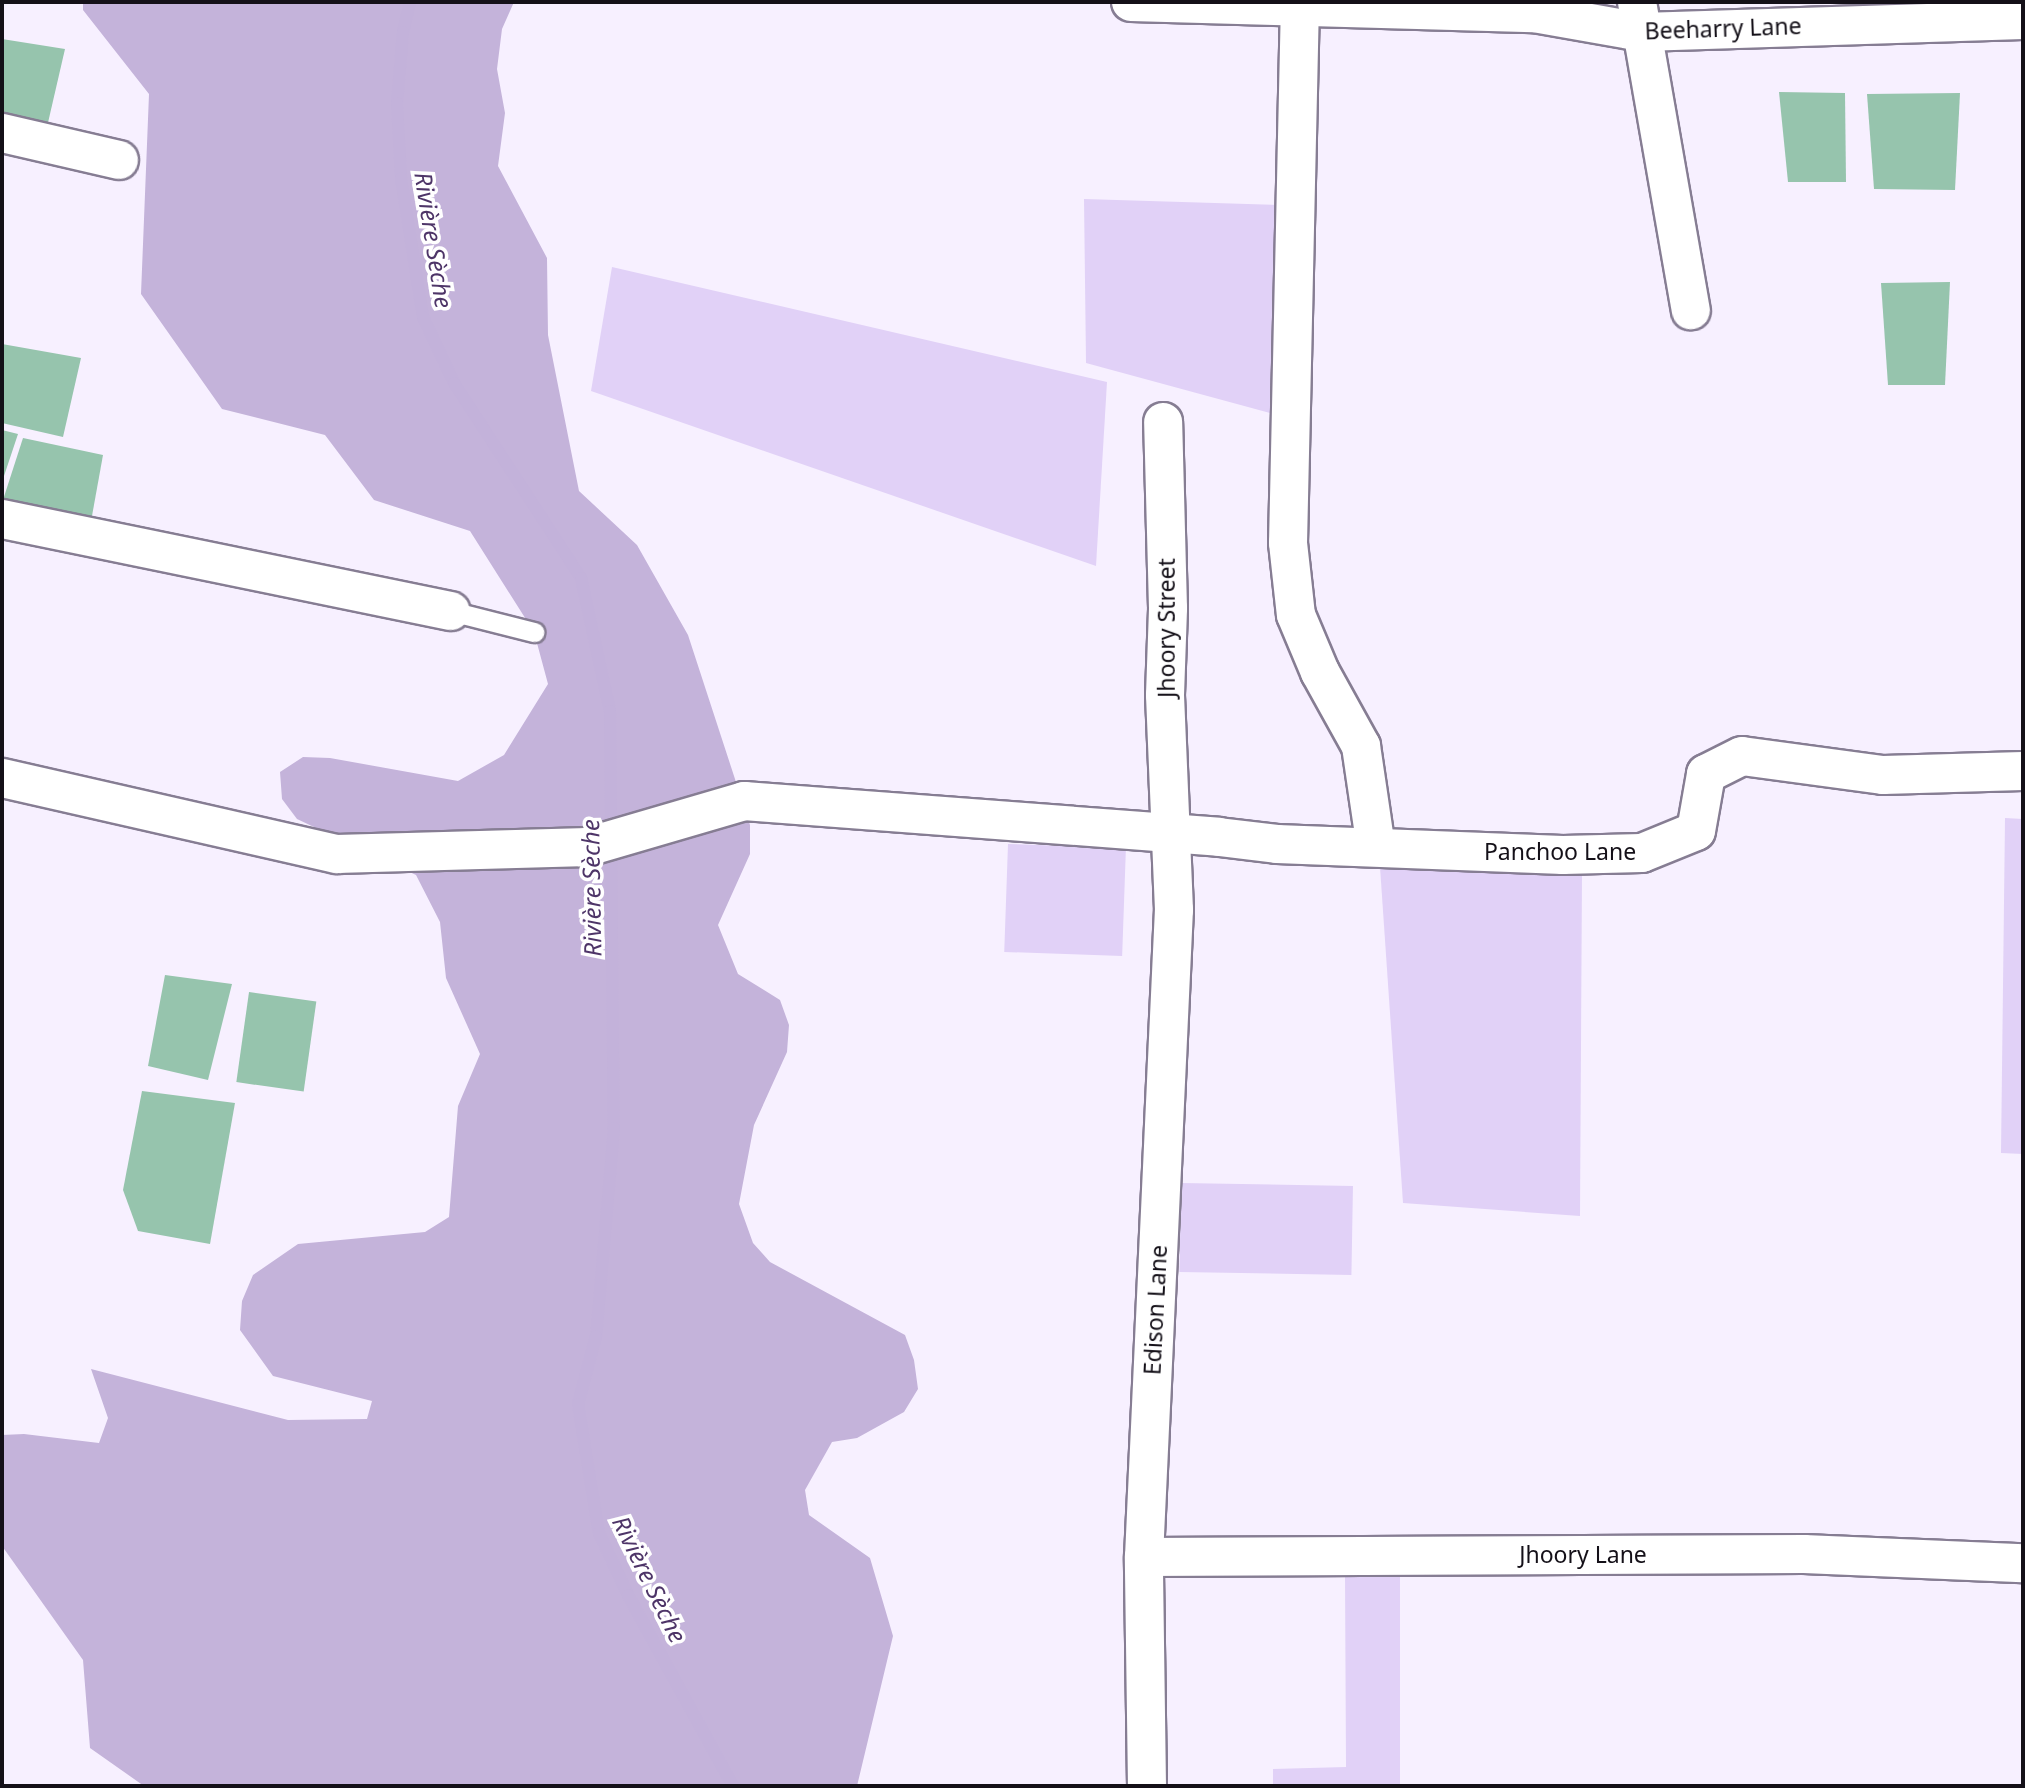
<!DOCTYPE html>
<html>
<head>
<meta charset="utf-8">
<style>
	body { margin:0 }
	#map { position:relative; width:2025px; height:1788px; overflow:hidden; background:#f7f0ff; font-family:"Noto Sans",sans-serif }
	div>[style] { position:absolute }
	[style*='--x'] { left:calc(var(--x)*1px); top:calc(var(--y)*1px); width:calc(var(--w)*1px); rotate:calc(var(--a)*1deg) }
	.green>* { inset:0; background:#e1d1f7; transform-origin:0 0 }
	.forest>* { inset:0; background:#c4b3da }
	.stream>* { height:12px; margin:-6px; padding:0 6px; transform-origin:6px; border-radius:6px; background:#c3b2da }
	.building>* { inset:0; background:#96c4ad; transform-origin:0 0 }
	.roads { filter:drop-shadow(2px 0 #867d93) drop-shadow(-2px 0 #867d93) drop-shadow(0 2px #867d93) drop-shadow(0 -2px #867d93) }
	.lane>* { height:19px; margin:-9.5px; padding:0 9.5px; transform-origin:9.5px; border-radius:9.5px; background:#fff }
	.street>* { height:38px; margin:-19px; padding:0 19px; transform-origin:19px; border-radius:19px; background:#fff }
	span { translate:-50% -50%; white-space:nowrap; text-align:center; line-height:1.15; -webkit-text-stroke:7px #fff; paint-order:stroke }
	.street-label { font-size:23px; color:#141018 }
	.water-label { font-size:24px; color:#4e3568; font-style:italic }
	.frame { position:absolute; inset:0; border:4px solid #141018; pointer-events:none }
</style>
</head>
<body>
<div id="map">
	<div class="green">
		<div style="clip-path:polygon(1084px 199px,1282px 205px,1270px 413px,1086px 363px)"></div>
		<div style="clip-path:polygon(612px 267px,1107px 382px,1096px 566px,591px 391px)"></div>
		<div style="clip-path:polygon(2005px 818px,2023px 819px,2023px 1154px,2001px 1153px)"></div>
		<div style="left:1008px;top:844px;width:118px;height:108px;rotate:2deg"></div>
		<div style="clip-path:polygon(1380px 867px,1582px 875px,1580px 1216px,1403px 1203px)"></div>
		<div style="left:1181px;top:1183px;width:172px;height:89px;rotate:1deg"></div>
		<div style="clip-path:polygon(1400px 1575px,1400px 1786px,1273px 1786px,1273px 1769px,1346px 1767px,1345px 1576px)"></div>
	</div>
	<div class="forest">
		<div style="clip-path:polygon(83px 2px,514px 2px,502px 29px,497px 69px,505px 113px,498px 166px,547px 258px,548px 335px,579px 491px,637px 545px,688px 635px,750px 825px,750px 854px,718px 925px,738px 974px,780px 1000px,789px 1025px,787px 1052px,754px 1125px,739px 1204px,753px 1243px,770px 1262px,905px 1335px,914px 1360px,918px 1389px,904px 1412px,857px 1438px,832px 1442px,805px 1490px,809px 1515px,870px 1558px,893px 1636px,857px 1786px,144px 1786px,90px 1748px,83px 1660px,2px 1546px,2px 1435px,24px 1434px,99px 1443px,108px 1418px,91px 1369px,288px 1420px,367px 1419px,372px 1401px,273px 1376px,240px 1330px,242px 1301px,253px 1275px,298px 1244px,425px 1232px,449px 1217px,458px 1106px,480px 1054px,446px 978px,440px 922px,416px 875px,297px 819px,282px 799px,280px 772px,303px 757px,330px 758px,458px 781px,504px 755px,548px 684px,534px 632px,470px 531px,374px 500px,325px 435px,222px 409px,141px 294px,149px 94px,83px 10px)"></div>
	</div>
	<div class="stream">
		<div style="--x:410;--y:2;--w:31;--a:103"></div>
		<div style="--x:403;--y:32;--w:71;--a:94.8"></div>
		<div style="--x:397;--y:103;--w:75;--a:86.9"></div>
		<div style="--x:401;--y:178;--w:141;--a:81"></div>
		<div style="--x:423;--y:317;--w:73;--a:64.8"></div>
		<div style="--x:454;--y:383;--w:233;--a:56.9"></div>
		<div style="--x:581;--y:578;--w:136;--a:77.7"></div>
		<div style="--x:610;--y:711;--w:417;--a:89.5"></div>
		<div style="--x:614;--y:1128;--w:209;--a:94.9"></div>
		<div style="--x:596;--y:1336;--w:70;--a:104.8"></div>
		<div style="--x:578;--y:1404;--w:131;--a:80.8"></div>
		<div style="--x:599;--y:1533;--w:68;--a:64.9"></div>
		<div style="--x:628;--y:1595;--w:218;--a:61.2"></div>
	</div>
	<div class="building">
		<div style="clip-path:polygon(2px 39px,65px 49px,47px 127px,2px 116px)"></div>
		<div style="clip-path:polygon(1779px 92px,1845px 93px,1846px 182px,1788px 182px)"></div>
		<div style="clip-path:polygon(1960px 93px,1955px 190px,1874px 189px,1867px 94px)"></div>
		<div style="clip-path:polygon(1950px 282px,1945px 385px,1888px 385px,1881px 283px)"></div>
		<div style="clip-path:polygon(2px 344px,81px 358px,63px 437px,2px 423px)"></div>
		<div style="clip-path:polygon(2px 430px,18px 434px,2px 482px)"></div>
		<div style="clip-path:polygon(23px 438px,103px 455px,90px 527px,2px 503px)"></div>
		<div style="clip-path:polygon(165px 975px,232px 984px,208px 1080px,148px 1066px)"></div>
		<div style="left:249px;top:992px;width:68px;height:91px;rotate:8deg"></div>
		<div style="clip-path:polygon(142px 1091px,235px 1103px,210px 1244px,138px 1231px,123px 1190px)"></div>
	</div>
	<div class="roads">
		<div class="lane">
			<div style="--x:451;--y:611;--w:86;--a:14.2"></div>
		</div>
		<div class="street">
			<div style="--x:1131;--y:2;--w:403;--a:1.6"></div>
			<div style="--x:1534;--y:13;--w:110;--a:10"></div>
			<div style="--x:1642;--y:32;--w:381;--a:-1.8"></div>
			<div style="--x:1300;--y:2;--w:541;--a:91.27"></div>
			<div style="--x:1288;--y:543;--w:72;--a:83.7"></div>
			<div style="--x:1296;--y:615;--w:62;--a:67.2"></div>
			<div style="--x:1320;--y:672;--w:85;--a:61"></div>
			<div style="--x:1361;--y:746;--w:102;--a:81.6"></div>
			<div style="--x:1637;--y:2;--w:313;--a:80.1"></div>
			<div style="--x:2;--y:133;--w:120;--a:13"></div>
			<div style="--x:2;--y:519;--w:458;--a:11.6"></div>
			<div style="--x:2;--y:778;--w:344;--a:12.8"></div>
			<div style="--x:337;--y:854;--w:250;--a:-1.6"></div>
			<div style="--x:587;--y:847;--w:164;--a:-16.3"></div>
			<div style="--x:744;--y:801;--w:476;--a:4.3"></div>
			<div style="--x:1219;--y:837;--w:58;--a:6.9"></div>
			<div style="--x:1277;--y:844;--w:286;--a:2.2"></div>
			<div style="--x:1563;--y:855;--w:79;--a:-1.5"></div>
			<div style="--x:1642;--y:853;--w:58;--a:-22.2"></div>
			<div style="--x:1696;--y:831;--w:58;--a:-80"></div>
			<div style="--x:1706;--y:774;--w:40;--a:-26.6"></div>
			<div style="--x:1742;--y:756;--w:142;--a:7.7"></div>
			<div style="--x:1883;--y:775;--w:140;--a:-1.6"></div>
			<div style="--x:1144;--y:1557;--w:660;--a:-0.26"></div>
			<div style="--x:1804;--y:1554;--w:219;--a:2.4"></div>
			<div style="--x:1147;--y:1786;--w:229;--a:-90.8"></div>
			<div style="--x:1144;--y:1557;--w:648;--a:-87.35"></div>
			<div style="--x:1174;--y:910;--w:215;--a:-92.4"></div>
			<div style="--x:1165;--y:695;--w:87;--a:-88"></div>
			<div style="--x:1168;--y:608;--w:186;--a:-91.5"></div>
		</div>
	</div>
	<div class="street-label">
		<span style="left:1723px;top:28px;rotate:-2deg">Beeharry Lane</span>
		<span style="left:1166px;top:628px;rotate:-90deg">Jhoory Street</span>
		<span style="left:1560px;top:851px">Panchoo Lane</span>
		<span style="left:1155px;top:1310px;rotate:-87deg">Edison Lane</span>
		<span style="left:1583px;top:1554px">Jhoory Lane</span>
	</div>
	<div class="water-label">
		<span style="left:434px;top:240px;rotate:81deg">Rivière Sèche</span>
		<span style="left:591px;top:888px;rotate:-91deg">Rivière Sèche</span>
		<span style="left:650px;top:1579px;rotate:64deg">Rivière Sèche</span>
	</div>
	<div class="frame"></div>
</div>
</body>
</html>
